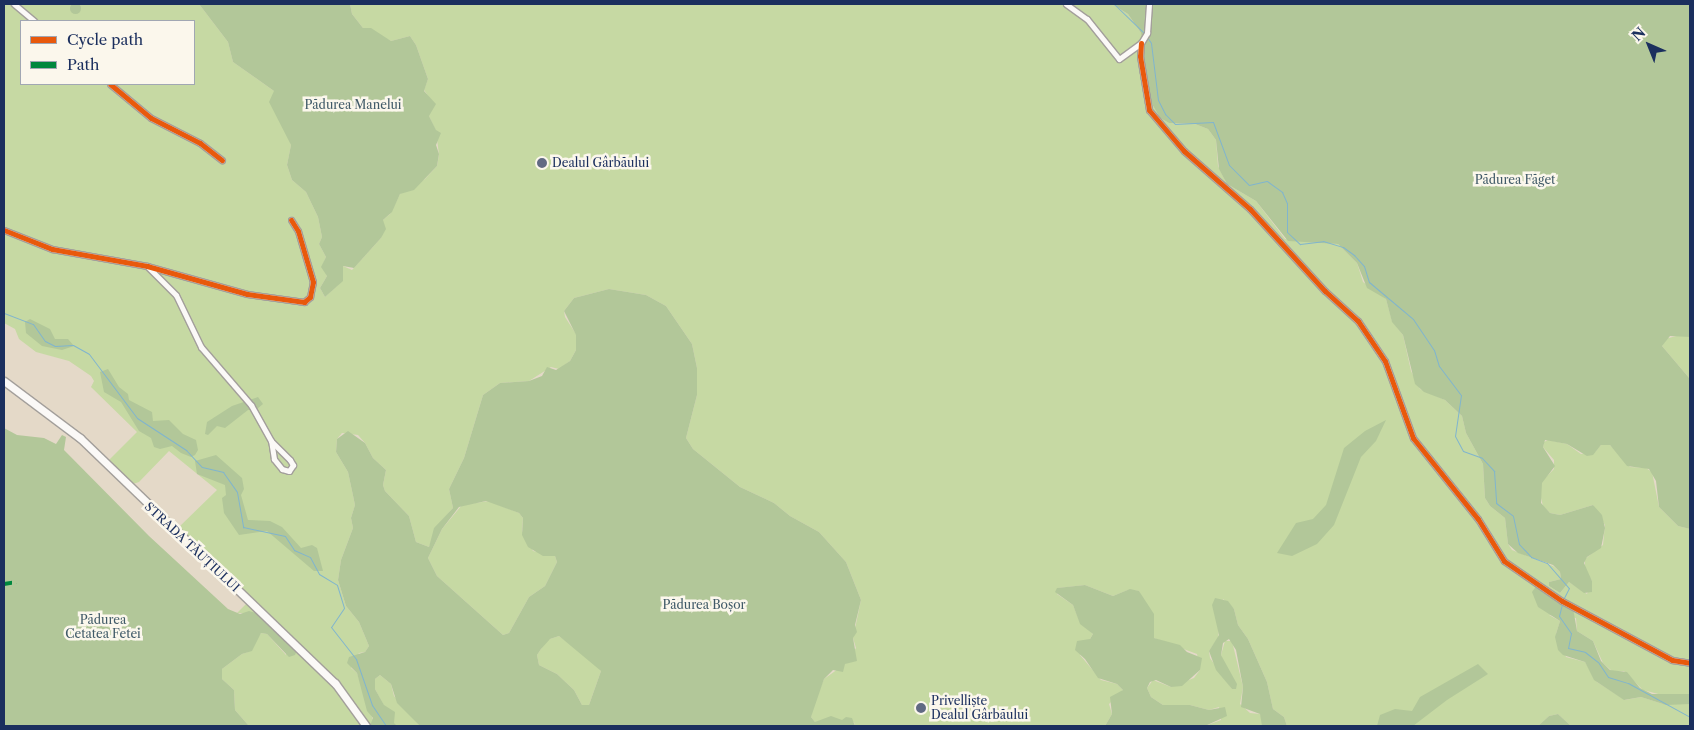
<!DOCTYPE html>
<html>
<head>
<meta charset="utf-8">
<style>
	body { margin:0 }
	#map { position:relative; width:1694px; height:730px; overflow:hidden; background:#e4d9c8; font-family:"Libre Caslon Text",serif }
	div>[style] { position:absolute }
	[style*='--x'] { left:calc(var(--x)*1px); top:calc(var(--y)*1px); width:calc(var(--w)*1px); rotate:calc(var(--a)*1deg) }
	.green>* { inset:0; background:#c6d9a3 }
	.forest>* { inset:0; background:#b2c799 }
	.round { border-radius:50% }
	.stream>* { height:1px; margin:-0.5px; padding:0 0.5px; transform-origin:0.5px; border-radius:0.5px; background:#80b5ce }
	.roads { filter:drop-shadow(1px 0 #a39f9b) drop-shadow(-1px 0 #a39f9b) drop-shadow(0 1px #a39f9b) drop-shadow(0 -1px #a39f9b) }
	.minor>* { height:5px; margin:-2.5px; padding:0 2.5px; transform-origin:2.5px; border-radius:2.5px; background:#fbf9f7 }
	.secondary>* { height:7px; margin:-3.5px; padding:0 3.5px; transform-origin:3.5px; border-radius:3.5px; background:#fbf9f7 }
	.quiet>* { height:4px; margin-top:-2px; transform-origin:0; background:repeating-linear-gradient(90deg,#00873e 0 8px,transparent 0 12px) }
	.cycleway>* { height:5px; margin:-2.5px; padding:0 2.5px; transform-origin:2.5px; border-radius:2.5px; background:#e8590c }
	.dots>* { width:14px; height:14px; translate:-50% -50%; box-sizing:border-box; border:2px solid #fbf7ec; border-radius:50% }
	span { translate:-50% -50%; white-space:nowrap; text-align:center; line-height:1.15; -webkit-text-stroke:5px #fbf7ec; paint-order:stroke }
	.park-label { font-size:12px; color:#405a68 }
	.poi-label { font-size:12px; color:#1b2f5e }
	.left { translate:0 -50%; text-align:left }
	.street-label { font-size:12px; color:#1b2f5e }
	.frame { position:absolute; inset:0; border:5px solid #1b2f5e; pointer-events:none }
	.legend { position:absolute; left:20px; top:20px; width:175px; height:65px; box-sizing:border-box; background:#fbf7ec; border:1px solid #a1a7b3; margin:0; padding:6px 9px; list-style:none; font-size:15px; color:#1b2f5e }
	.legend li { display:flex; align-items:center; gap:10px; height:25px }
	.legend b { width:25px; border:1px solid #a1a7b3 }
	.north { position:absolute; left:1624px; top:20px; width:50px; height:50px; -webkit-text-stroke:4px #fbf7ec; paint-order:stroke; rotate:316deg; font-size:14px; font-weight:700; line-height:20px; text-align:center; color:#1b2f5e }
	.north::after { content:''; display:block; margin:auto; width:18px; height:22px; background:#1b2f5e; clip-path:polygon(50% 0,100% 100%,50% 72%,0 100%) }
</style>
</head>
<body>
<div id="map">
	<div class="green">
		<div style="clip-path:polygon(evenodd,4px 4px,199px 4px,228px 42px,233px 62px,274px 91px,291px 145px,287px 165px,292px 180px,306px 192px,318px 217px,322px 237px,319px 244px,326px 257px,323px 264px,327px 276px,320px 288px,325px 297px,338px 285px,343px 266px,352px 270px,381px 238px,383px 220px,390px 214px,400px 194px,425px 179px,437px 166px,439px 155px,436px 131px,429px 116px,431px 100px,424px 90px,428px 79px,416px 45px,410px 36px,391px 41px,363px 28px,352px 14px,350px 4px,1112px 4px,1128px 14px,1141px 33px,1148px 97px,1160px 118px,1169px 123px,1195px 124px,1208px 129px,1216px 140px,1218px 166px,1227px 184px,1256px 201px,1285px 239px,1338px 244px,1357px 263px,1363px 282px,1386px 299px,1392px 321px,1403px 335px,1411px 371px,1420px 389px,1445px 400px,1462px 416px,1466px 433px,1483px 464px,1485px 498px,1490px 506px,1505px 518px,1508px 544px,1512px 550px,1553px 566px,1560px 572px,1561px 579px,1549px 582px,1549px 586px,1560px 593px,1569px 582px,1587px 594px,1592px 581px,1585px 569px,1585px 559px,1603px 545px,1605px 525px,1593px 505px,1560px 515px,1550px 513px,1543px 506px,1539px 490px,1543px 480px,1554px 469px,1554px 460px,1543px 447px,1544px 442px,1548px 440px,1567px 444px,1581px 454px,1595px 452px,1601px 445px,1610px 445px,1630px 467px,1646px 468px,1652px 472px,1659px 507px,1678px 526px,1690px 529px,1690px 694px,1666px 696px,1643px 690px,1624px 671px,1613px 672px,1603px 663px,1593px 641px,1577px 631px,1576px 618px,1549px 615px,1560px 621px,1556px 634px,1566px 657px,1585px 662px,1597px 682px,1625px 700px,1641px 697px,1663px 704px,1690px 704px,1690px 726px,1571px 726px,1558px 714px,1549px 716px,1538px 726px,1287px 726px,1284px 717px,1273px 709px,1267px 682px,1248px 639px,1238px 625px,1234px 609px,1223px 599px,1218px 638px,1209px 651px,1210px 658px,1232px 689px,1221px 655px,1225px 641px,1232px 641px,1243px 687px,1240px 704px,1250px 713px,1260px 714px,1264px 722px,1262px 726px,1205px 726px,1221px 720px,1219px 707px,1209px 710px,1190px 705px,1163px 705px,1151px 697px,1147px 688px,1153px 680px,1171px 687px,1194px 678px,1200px 670px,1197px 654px,1154px 638px,1154px 624px,1139px 591px,1128px 590px,1113px 596px,1085px 585px,1058px 588px,1057px 594px,1073px 605px,1079px 620px,1093px 634px,1080px 655px,1101px 680px,1117px 684px,1123px 690px,1109px 704px,1112px 714px,1105px 726px,855px 726px,854px 722px,842px 721px,815px 722px,811px 717px,812px 707px,824px 679px,845px 664px,856px 648px,853px 638px,861px 600px,846px 562px,819px 532px,790px 516px,774px 503px,740px 487px,693px 449px,686px 438px,697px 395px,697px 368px,692px 344px,666px 306px,646px 295px,609px 289px,574px 298px,564px 311px,565px 317px,576px 334px,576px 350px,570px 361px,559px 369px,551px 367px,529px 381px,500px 383px,483px 395px,464px 458px,449px 489px,453px 508px,437px 526px,429px 547px,416px 542px,409px 516px,385px 491px,383px 485px,386px 470px,373px 458px,365px 443px,358px 435px,342px 433px,337px 439px,336px 452px,348px 472px,355px 505px,351px 518px,353px 528px,341px 560px,338px 580px,346px 606px,359px 622px,369px 646px,365px 652px,359px 653px,351px 668px,357px 673px,375px 726px,249px 726px,235px 710px,234px 690px,222px 679px,222px 669px,242px 654px,248px 652px,261px 633px,267px 634px,286px 655px,286px 641px,256px 613px,237px 613px,251px 599px,178px 528px,217px 490px,169px 451px,139px 482px,130px 485px,107px 462px,137px 432px,91px 387px,94px 381px,91px 376px,69px 361px,36px 352px,19px 339px,15px 329px,4px 323px,4px 4px,21px 21px,194px 21px,194px 84px,21px 84px,21px 21px)"></div>
		<div style="clip-path:polygon(1680px 335px,1690px 337px,1690px 379px,1662px 346px,1665px 339px)"></div>
		<div style="clip-path:polygon(489px 501px,519px 513px,523px 518px,522px 531px,533px 551px,555px 556px,557px 562px,545px 586px,529px 597px,509px 633px,503px 635px,437px 576px,428px 558px,442px 529px,462px 505px)"></div>
		<div style="clip-path:polygon(559px 636px,595px 663px,601px 671px,589px 705px,582px 705px,574px 690px,557px 674px,539px 665px,537px 655px,547px 640px)"></div>
		<div style="clip-path:polygon(380px 675px,391px 684px,394px 696px,420px 726px,395px 726px,375px 689px,375px 679px)"></div>
	</div>
	<div class="forest">
		<div class="round" style="left:69.5px;top:2.5px;width:11px;height:11px"></div>
		<div style="clip-path:polygon(199px 4px,350px 4px,352px 14px,363px 28px,371px 28px,391px 41px,410px 36px,416px 45px,428px 79px,424px 91px,436px 104px,429px 116px,436px 130px,441px 133px,436px 145px,439px 154px,437px 166px,414px 190px,400px 194px,392px 212px,383px 220px,386px 229px,381px 238px,354px 268px,343px 266px,343px 281px,325px 297px,320px 288px,327px 276px,321px 267px,326px 257px,319px 244px,322px 237px,318px 217px,306px 192px,292px 180px,287px 165px,291px 145px,269px 102px,274px 91px,233px 62px,228px 42px)"></div>
		<div style="clip-path:polygon(1112px 4px,1690px 4px,1690px 337px,1670px 336px,1662px 346px,1690px 379px,1690px 529px,1678px 526px,1659px 507px,1656px 481px,1649px 469px,1627px 466px,1610px 445px,1601px 445px,1593px 455px,1587px 456px,1567px 444px,1545px 440px,1543px 447px,1555px 466px,1542px 483px,1541px 503px,1550px 513px,1560px 515px,1593px 505px,1602px 515px,1605px 528px,1601px 548px,1587px 557px,1584px 563px,1592px 581px,1592px 592px,1584px 593px,1569px 582px,1560px 593px,1549px 586px,1549px 582px,1561px 579px,1560px 572px,1553px 565px,1518px 553px,1508px 544px,1505px 518px,1490px 506px,1485px 498px,1483px 464px,1466px 433px,1462px 416px,1445px 400px,1424px 392px,1415px 384px,1403px 335px,1392px 322px,1386px 299px,1367px 288px,1357px 263px,1338px 244px,1288px 241px,1256px 201px,1227px 184px,1219px 169px,1216px 140px,1208px 129px,1195px 124px,1169px 123px,1160px 118px,1148px 97px,1141px 33px,1128px 14px)"></div>
		<div style="clip-path:polygon(evenodd,609px 289px,646px 295px,666px 306px,692px 344px,697px 368px,697px 395px,686px 438px,693px 449px,740px 487px,774px 503px,790px 516px,819px 532px,846px 562px,861px 600px,855px 625px,857px 632px,853px 638px,857px 661px,845px 664px,843px 672px,833px 670px,824px 679px,811px 717px,815px 722px,831px 716px,842px 720px,846px 717px,852px 718px,855px 726px,420px 726px,397px 703px,391px 684px,380px 675px,375px 679px,375px 689px,384px 705px,395px 712px,394px 723px,397px 726px,370px 726px,373px 718px,367px 711px,357px 673px,347px 663px,349px 657px,365px 652px,369px 646px,359px 622px,346px 606px,338px 580px,341px 560px,353px 528px,351px 518px,355px 505px,348px 472px,336px 452px,337px 439px,348px 431px,365px 443px,373px 458px,386px 470px,383px 485px,385px 491px,409px 516px,416px 542px,429px 547px,434px 528px,453px 508px,449px 489px,464px 458px,483px 395px,500px 383px,529px 381px,542px 376px,547px 367px,556px 370px,570px 361px,576px 350px,576px 335px,564px 311px,574px 298px,609px 289px,486px 501px,519px 513px,523px 518px,522px 535px,528px 547px,543px 556px,555px 556px,557px 562px,545px 586px,529px 597px,509px 633px,503px 635px,437px 576px,428px 558px,442px 529px,459px 507px,486px 501px,609px 289px,559px 636px,601px 671px,589px 705px,582px 705px,574px 690px,557px 674px,539px 665px,537px 655px,541px 649px,550px 639px,559px 636px)"></div>
		<div style="clip-path:polygon(30px 319px,50px 329px,55px 339px,68px 339px,74px 346px,62px 350px,42px 346px,26px 333px,25px 322px)"></div>
		<div style="clip-path:polygon(108px 369px,119px 387px,128px 394px,129px 400px,152px 412px,153px 421px,169px 420px,183px 434px,196px 440px,198px 450px,195px 455px,191px 457px,181px 453px,172px 446px,160px 449px,154px 447px,151px 438px,139px 431px,121px 402px,104px 392px,100px 372px)"></div>
		<div style="clip-path:polygon(258px 397px,263px 404px,257px 409px,248px 410px,225px 428px,217px 426px,208px 435px,205px 434px,207px 422px,232px 406px)"></div>
		<div style="clip-path:polygon(1386px 420px,1376px 441px,1361px 457px,1334px 525px,1317px 544px,1292px 556px,1277px 553px,1296px 523px,1313px 519px,1326px 505px,1344px 448px,1365px 431px)"></div>
		<div style="clip-path:polygon(4px 428px,17px 435px,44px 438px,56px 444px,62px 435px,66px 437px,64px 450px,149px 536px,228px 609px,240px 614px,249px 611px,256px 613px,297px 650px,295px 655px,289px 657px,267px 634px,261px 633px,252px 651px,242px 654px,222px 669px,222px 679px,234px 690px,235px 710px,249px 726px,4px 726px)"></div>
		<div style="clip-path:polygon(216px 455px,242px 478px,244px 489px,241px 495px,248px 520px,270px 521px,282px 527px,301px 548px,312px 545px,317px 548px,323px 571px,314px 571px,267px 531px,239px 535px,224px 513px,222px 498px,226px 495px,225px 485px,197px 474px,195px 461px)"></div>
		<div style="clip-path:polygon(1085px 585px,1113px 596px,1130px 589px,1139px 591px,1154px 614px,1154px 638px,1180px 645px,1187px 652px,1202px 658px,1200px 670px,1182px 686px,1171px 687px,1156px 680px,1150px 682px,1147px 688px,1151px 697px,1163px 705px,1190px 705px,1209px 710px,1225px 707px,1227px 716px,1205px 726px,1105px 726px,1112px 714px,1110px 697px,1123px 690px,1117px 684px,1098px 678px,1085px 659px,1075px 650px,1077px 641px,1090px 639px,1093px 634px,1080px 624px,1073px 605px,1055px 592px,1057px 588px)"></div>
		<div style="clip-path:polygon(1537px 585px,1573px 608px,1577px 631px,1593px 641px,1601px 661px,1610px 670px,1627px 672px,1640px 688px,1652px 694px,1690px 694px,1690px 704px,1666px 705px,1641px 697px,1624px 700px,1594px 680px,1585px 662px,1563px 655px,1558px 650px,1555px 637px,1560px 621px,1538px 607px,1532px 592px)"></div>
		<div style="clip-path:polygon(1215px 598px,1228px 601px,1234px 609px,1238px 625px,1248px 639px,1267px 682px,1273px 709px,1284px 717px,1287px 726px,1262px 726px,1260px 714px,1241px 707px,1243px 687px,1236px 650px,1229px 639px,1223px 643px,1221px 655px,1237px 684px,1236px 689px,1232px 689px,1216px 670px,1209px 651px,1219px 635px,1212px 605px)"></div>
		<div style="clip-path:polygon(1478px 664px,1488px 674px,1447px 700px,1413px 726px,1377px 726px,1380px 715px,1395px 709px,1412px 711px,1420px 697px)"></div>
		<div style="clip-path:polygon(1558px 714px,1571px 726px,1538px 726px,1549px 716px)"></div>
	</div>
	<div class="stream">
		<div style="--x:1114;--y:4;--w:43;--a:44.1"></div>
		<div style="--x:1147;--y:37;--w:7;--a:56"></div>
		<div style="--x:1151;--y:43;--w:57;--a:83"></div>
		<div style="--x:1158;--y:100;--w:16;--a:63"></div>
		<div style="--x:1165;--y:114;--w:14;--a:45"></div>
		<div style="--x:1175;--y:124;--w:38;--a:-3"></div>
		<div style="--x:1213;--y:122;--w:46;--a:69.6"></div>
		<div style="--x:1229;--y:165;--w:28;--a:45"></div>
		<div style="--x:1249;--y:185;--w:18;--a:-13"></div>
		<div style="--x:1267;--y:181;--w:19;--a:36"></div>
		<div style="--x:1282;--y:192;--w:12;--a:66"></div>
		<div style="--x:1287;--y:203;--w:29;--a:90"></div>
		<div style="--x:1287;--y:232;--w:18;--a:43"></div>
		<div style="--x:1300;--y:244;--w:23;--a:-7"></div>
		<div style="--x:1323;--y:241;--w:21;--a:17"></div>
		<div style="--x:1343;--y:247;--w:14;--a:36"></div>
		<div style="--x:1354;--y:255;--w:15;--a:48"></div>
		<div style="--x:1364;--y:266;--w:17;--a:73"></div>
		<div style="--x:1369;--y:282;--w:57;--a:40.1"></div>
		<div style="--x:1413;--y:319;--w:37;--a:56"></div>
		<div style="--x:1434;--y:350;--w:17;--a:73"></div>
		<div style="--x:1439;--y:366;--w:36;--a:53"></div>
		<div style="--x:1461;--y:395;--w:41;--a:98.3"></div>
		<div style="--x:1455;--y:436;--w:17;--a:62"></div>
		<div style="--x:1463;--y:451;--w:20;--a:20"></div>
		<div style="--x:1482;--y:458;--w:18;--a:47"></div>
		<div style="--x:1494;--y:471;--w:32;--a:86"></div>
		<div style="--x:1496;--y:503;--w:21;--a:37"></div>
		<div style="--x:1513;--y:516;--w:29;--a:78"></div>
		<div style="--x:1519;--y:544;--w:18;--a:47"></div>
		<div style="--x:1531;--y:557;--w:17;--a:21"></div>
		<div style="--x:1547;--y:563;--w:33;--a:49"></div>
		<div style="--x:1569;--y:588;--w:13;--a:117"></div>
		<div style="--x:4;--y:313;--w:31;--a:21"></div>
		<div style="--x:33;--y:324;--w:21;--a:55"></div>
		<div style="--x:45;--y:341;--w:11;--a:27"></div>
		<div style="--x:55;--y:346;--w:18;--a:-3"></div>
		<div style="--x:73;--y:345;--w:18;--a:29"></div>
		<div style="--x:89;--y:354;--w:80;--a:53.1"></div>
		<div style="--x:137;--y:418;--w:59;--a:33.1"></div>
		<div style="--x:186;--y:450;--w:23;--a:47"></div>
		<div style="--x:202;--y:467;--w:22;--a:13"></div>
		<div style="--x:223;--y:472;--w:24;--a:55"></div>
		<div style="--x:237;--y:492;--w:36;--a:80"></div>
		<div style="--x:243;--y:527;--w:43;--a:12.1"></div>
		<div style="--x:285;--y:536;--w:17;--a:57"></div>
		<div style="--x:294;--y:550;--w:17;--a:24"></div>
		<div style="--x:310;--y:557;--w:19;--a:62"></div>
		<div style="--x:319;--y:574;--w:21;--a:31"></div>
		<div style="--x:337;--y:585;--w:24;--a:73"></div>
		<div style="--x:344;--y:608;--w:23;--a:124"></div>
		<div style="--x:331;--y:627;--w:41;--a:52"></div>
		<div style="--x:356;--y:659;--w:49;--a:70.8"></div>
		<div style="--x:372;--y:705;--w:25;--a:56"></div>
		<div style="--x:1562;--y:604;--w:12;--a:104"></div>
		<div style="--x:1559;--y:616;--w:21;--a:55"></div>
		<div style="--x:1571;--y:633;--w:15;--a:101"></div>
		<div style="--x:1568;--y:648;--w:17;--a:13"></div>
		<div style="--x:1585;--y:652;--w:16;--a:38"></div>
		<div style="--x:1598;--y:662;--w:18;--a:56"></div>
		<div style="--x:1608;--y:677;--w:21;--a:17"></div>
		<div style="--x:1628;--y:683;--w:71;--a:28.7"></div>
	</div>
	<div class="roads">
		<div class="minor">
			<div style="--x:14;--y:4;--w:26;--a:40"></div>
			<div style="--x:1066;--y:4;--w:26;--a:36"></div>
			<div style="--x:1087;--y:19;--w:51;--a:51.3"></div>
			<div style="--x:1119;--y:59;--w:27;--a:-36"></div>
			<div style="--x:1141;--y:43;--w:12;--a:-59"></div>
			<div style="--x:1147;--y:33;--w:29;--a:-86"></div>
			<div style="--x:1141;--y:43;--w:13;--a:94"></div>
			<div style="--x:1140;--y:56;--w:55;--a:80.5"></div>
			<div style="--x:1149;--y:110;--w:54;--a:49.5"></div>
			<div style="--x:1184;--y:151;--w:88;--a:41.3"></div>
			<div style="--x:1250;--y:209;--w:111;--a:47.6"></div>
			<div style="--x:1325;--y:291;--w:45;--a:42.3"></div>
			<div style="--x:1358;--y:321;--w:48;--a:56"></div>
			<div style="--x:1385;--y:361;--w:82;--a:70"></div>
			<div style="--x:1413;--y:438;--w:104;--a:51.3"></div>
			<div style="--x:1478;--y:519;--w:49;--a:58.2"></div>
			<div style="--x:1504;--y:561;--w:70;--a:34.6"></div>
			<div style="--x:1562;--y:601;--w:125;--a:28.2"></div>
			<div style="--x:1672;--y:660;--w:18;--a:9"></div>
			<div style="--x:110;--y:84;--w:53;--a:39.7"></div>
			<div style="--x:151;--y:118;--w:55;--a:27"></div>
			<div style="--x:200;--y:143;--w:28;--a:38"></div>
			<div style="--x:4;--y:230;--w:52;--a:21.6"></div>
			<div style="--x:52;--y:249;--w:97;--a:10.1"></div>
			<div style="--x:147;--y:266;--w:104;--a:15.6"></div>
			<div style="--x:247;--y:294;--w:58;--a:8"></div>
			<div style="--x:304;--y:302;--w:8;--a:-40"></div>
			<div style="--x:310;--y:297;--w:15;--a:-79"></div>
			<div style="--x:313;--y:282;--w:53;--a:-106.4"></div>
			<div style="--x:298;--y:231;--w:13;--a:-122"></div>
			<div style="--x:147;--y:266;--w:41;--a:45"></div>
			<div style="--x:176;--y:295;--w:58;--a:64.3"></div>
			<div style="--x:201;--y:347;--w:77;--a:49.2"></div>
			<div style="--x:251;--y:405;--w:41;--a:60.9"></div>
			<div style="--x:271;--y:441;--w:27;--a:45"></div>
			<div style="--x:290;--y:460;--w:6;--a:59"></div>
			<div style="--x:293;--y:465;--w:7;--a:124"></div>
			<div style="--x:289;--y:471;--w:7;--a:-164"></div>
			<div style="--x:282;--y:469;--w:13;--a:-129"></div>
			<div style="--x:274;--y:459;--w:18;--a:-99"></div>
		</div>
		<div class="secondary">
			<div style="--x:4;--y:381;--w:95;--a:36.9"></div>
			<div style="--x:80;--y:438;--w:354;--a:43.9"></div>
			<div style="--x:335;--y:683;--w:53;--a:54.2"></div>
		</div>
	</div>
	<div class="quiet">
		<div style="--x:4;--y:584;--w:12;--a:-9"></div>
	</div>
	<div class="cycleway">
		<div style="--x:1141;--y:43;--w:13;--a:94"></div>
		<div style="--x:1140;--y:56;--w:55;--a:80.5"></div>
		<div style="--x:1149;--y:110;--w:54;--a:49.5"></div>
		<div style="--x:1184;--y:151;--w:88;--a:41.3"></div>
		<div style="--x:1250;--y:209;--w:111;--a:47.6"></div>
		<div style="--x:1325;--y:291;--w:45;--a:42.3"></div>
		<div style="--x:1358;--y:321;--w:48;--a:56"></div>
		<div style="--x:1385;--y:361;--w:82;--a:70"></div>
		<div style="--x:1413;--y:438;--w:104;--a:51.3"></div>
		<div style="--x:1478;--y:519;--w:49;--a:58.2"></div>
		<div style="--x:1504;--y:561;--w:70;--a:34.6"></div>
		<div style="--x:1562;--y:601;--w:125;--a:28.2"></div>
		<div style="--x:1672;--y:660;--w:18;--a:9"></div>
		<div style="--x:110;--y:84;--w:53;--a:39.7"></div>
		<div style="--x:151;--y:118;--w:55;--a:27"></div>
		<div style="--x:200;--y:143;--w:28;--a:38"></div>
		<div style="--x:4;--y:230;--w:52;--a:21.6"></div>
		<div style="--x:52;--y:249;--w:97;--a:10.1"></div>
		<div style="--x:147;--y:266;--w:104;--a:15.6"></div>
		<div style="--x:247;--y:294;--w:58;--a:8"></div>
		<div style="--x:304;--y:302;--w:8;--a:-40"></div>
		<div style="--x:310;--y:297;--w:15;--a:-79"></div>
		<div style="--x:313;--y:282;--w:53;--a:-106.4"></div>
		<div style="--x:298;--y:231;--w:13;--a:-122"></div>
	</div>
	<div class="dots">
		<div style="left:542px;top:163px;background:#616a83"></div>
		<div style="left:921px;top:708px;background:#616a83"></div>
	</div>
	<div class="park-label">
		<span style="left:353px;top:105px">Pădurea Manelui</span>
		<span style="left:1515px;top:180px">Pădurea Făget</span>
		<span style="left:704px;top:605px">Pădurea Boșor</span>
		<span style="left:103px;top:627px">Pădurea<br>Cetatea Fetei</span>
	</div>
	<div class="poi-label">
		<span class="left" style="left:552px;top:163px">Dealul Gârbăului</span>
		<span class="left" style="left:931px;top:708px">Privelliște<br>Dealul Gârbăului</span>
	</div>
	<div class="street-label">
		<span style="left:192px;top:547px;rotate:43deg">STRADA TĂUȚIULUI</span>
	</div>
	<div class="frame"></div>
	<ul class="legend">
	<li><b style="height:6px;background:#e8590c"></b>Cycle path</li>
	<li><b style="height:6px;background:#00873e"></b>Path</li>
	</ul>
	<div class="north">N</div>
</div>
</body>
</html>
